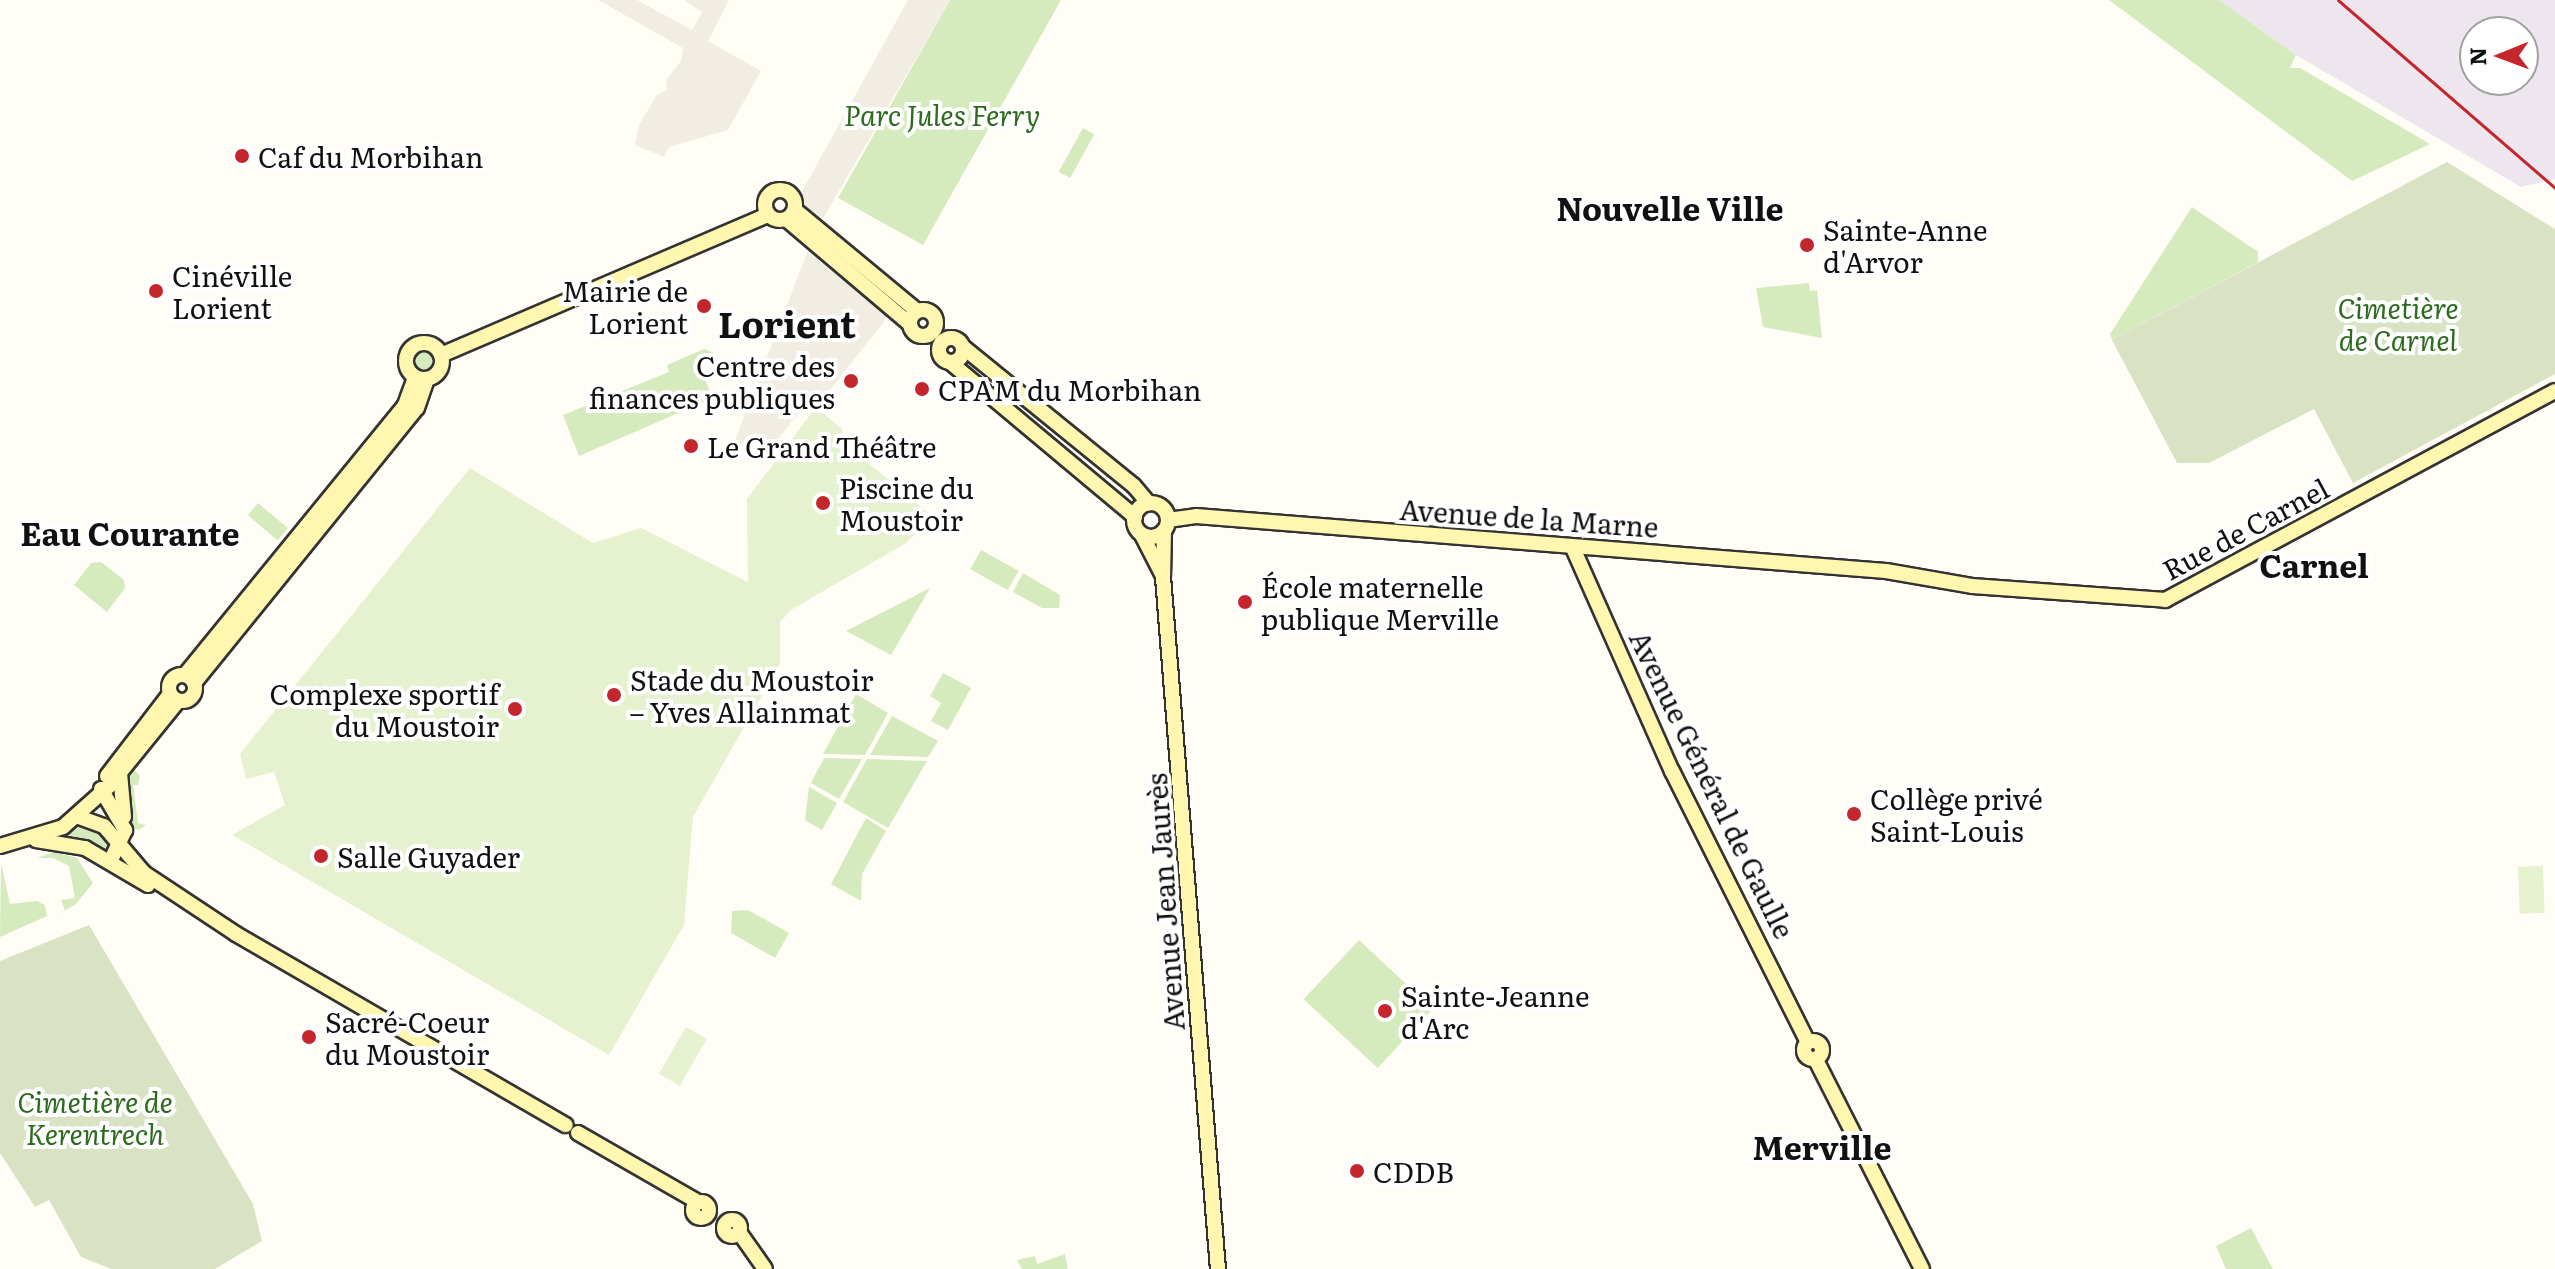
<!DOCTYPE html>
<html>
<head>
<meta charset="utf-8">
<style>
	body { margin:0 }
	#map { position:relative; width:2555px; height:1269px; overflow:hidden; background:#fffdf5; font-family:Literata,serif }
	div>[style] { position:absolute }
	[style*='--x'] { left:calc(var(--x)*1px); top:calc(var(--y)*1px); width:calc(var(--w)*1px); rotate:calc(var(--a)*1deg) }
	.industrial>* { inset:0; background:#eee6ef }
	.green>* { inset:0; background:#d5ebbd; transform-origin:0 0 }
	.round { border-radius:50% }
	.cemetery>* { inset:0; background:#d9e3c4 }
	.pitch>* { inset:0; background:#e6f2cf; transform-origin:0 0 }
	.plaza>* { inset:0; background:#f1ede2 }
	.roads { filter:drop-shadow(2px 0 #333) drop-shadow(-2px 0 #333) drop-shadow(0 2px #333) drop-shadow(0 -2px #333) }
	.secondary>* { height:14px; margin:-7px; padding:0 7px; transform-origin:7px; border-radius:7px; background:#fff6b0 }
	.secondary>.ring { margin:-7px; padding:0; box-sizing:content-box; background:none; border:14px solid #fff6b0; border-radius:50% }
	.rail>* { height:3px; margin:-1.5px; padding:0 1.5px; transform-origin:1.5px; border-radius:1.5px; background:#c4262e }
	.dots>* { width:22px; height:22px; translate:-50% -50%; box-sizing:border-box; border:4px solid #fff; border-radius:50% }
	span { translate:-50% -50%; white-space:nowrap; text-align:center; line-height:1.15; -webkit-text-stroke:8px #fff; paint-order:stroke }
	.park-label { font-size:28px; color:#2f6b1f; font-style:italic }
	.poi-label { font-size:28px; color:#111 }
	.left { translate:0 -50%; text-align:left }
	.right { translate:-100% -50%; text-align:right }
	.street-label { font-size:28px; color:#111 }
	.quarter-label { font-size:32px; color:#111; font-weight:700 }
	.district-label { font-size:36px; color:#111; font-weight:700 }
	.north { position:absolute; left:2459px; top:16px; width:80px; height:80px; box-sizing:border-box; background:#fff; border:2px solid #a0a0a0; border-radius:50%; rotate:269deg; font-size:22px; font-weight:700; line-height:32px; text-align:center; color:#111 }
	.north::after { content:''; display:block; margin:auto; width:28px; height:36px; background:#c4262e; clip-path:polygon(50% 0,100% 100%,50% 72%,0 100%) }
</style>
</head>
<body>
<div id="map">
	<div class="industrial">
		<div style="clip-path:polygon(evenodd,2219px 0,2555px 0,2555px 179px,2521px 187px,2296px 55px,2219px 0,2475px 32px,2523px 32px,2523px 80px,2475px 80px,2475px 32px)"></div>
	</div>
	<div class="green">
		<div style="clip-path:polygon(950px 0,1061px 0,923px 245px,838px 198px)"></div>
		<div style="clip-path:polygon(2109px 0,2219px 0,2296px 55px,2290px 68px,2300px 68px,2430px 144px,2352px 181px)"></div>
		<div style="left:1083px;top:128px;width:13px;height:50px;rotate:29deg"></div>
		<div style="clip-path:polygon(2192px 207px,2258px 252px,2258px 262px,2112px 340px,2110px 334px)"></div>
		<div style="clip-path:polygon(1809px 283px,1810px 291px,1817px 290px,1822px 338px,1763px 327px,1756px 288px)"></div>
		<div class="round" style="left:411px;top:348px;width:26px;height:26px"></div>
		<div style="clip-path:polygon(704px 349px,715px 353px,697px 361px,713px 398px,579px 456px,563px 415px,669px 372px,667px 365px)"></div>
		<div style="left:258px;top:503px;width:39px;height:16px;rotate:40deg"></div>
		<div style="left:981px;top:550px;width:43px;height:22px;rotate:29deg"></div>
		<div style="clip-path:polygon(101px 562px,124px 580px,125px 588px,107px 612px,74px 585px,91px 563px)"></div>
		<div style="clip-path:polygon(1023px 573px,1060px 595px,1059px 608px,1042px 608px,1013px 592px)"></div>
		<div style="clip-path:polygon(930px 588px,891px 655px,846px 631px)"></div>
		<div style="clip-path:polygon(943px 673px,971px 688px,948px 730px,931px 721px,941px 703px,930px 696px)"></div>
		<div style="clip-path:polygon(856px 694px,888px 713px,865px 755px,823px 754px)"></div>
		<div style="clip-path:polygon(892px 716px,938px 741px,928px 757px,870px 755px)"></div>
		<div style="clip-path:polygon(824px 758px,862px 759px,839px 799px,811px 783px)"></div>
		<div style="clip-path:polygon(867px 759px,927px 761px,888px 828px,843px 802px)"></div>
		<div style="clip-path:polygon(133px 768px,140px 776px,138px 785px,133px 785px,138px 823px,146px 825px,139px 830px,132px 828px,126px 783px)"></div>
		<div style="clip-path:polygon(809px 787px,837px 803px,822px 830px,805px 820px)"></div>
		<div style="clip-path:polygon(866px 818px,886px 831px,862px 874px,861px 901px,831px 884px)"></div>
		<div style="clip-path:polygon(83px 825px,102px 831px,111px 841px,110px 855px,59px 839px)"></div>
		<div style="clip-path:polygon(54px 852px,77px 858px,93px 883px,76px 904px,59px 914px,65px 910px,61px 900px,75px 898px,69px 866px,53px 858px,37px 858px)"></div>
		<div style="clip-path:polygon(1px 863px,10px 904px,37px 901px,45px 905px,47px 916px,0 937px)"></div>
		<div style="clip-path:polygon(748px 910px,789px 933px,775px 958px,731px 933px,732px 911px)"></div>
		<div style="left:1359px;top:940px;width:101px;height:81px;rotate:43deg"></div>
		<div style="clip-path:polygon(2251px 1228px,2273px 1269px,2226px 1269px,2216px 1246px)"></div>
		<div style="clip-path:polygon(1065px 1254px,1068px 1269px,1022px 1269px,1017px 1260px,1035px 1256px,1037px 1264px)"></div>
	</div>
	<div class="cemetery">
		<div style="clip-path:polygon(2447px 162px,2555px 229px,2555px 374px,2353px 483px,2314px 409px,2209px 463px,2177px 463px,2112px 340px)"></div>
		<div style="clip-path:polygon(89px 925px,253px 1204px,262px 1241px,215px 1269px,111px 1269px,81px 1257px,49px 1200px,35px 1207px,0 1153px,0 961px)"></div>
	</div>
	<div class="pitch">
		<div style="clip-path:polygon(816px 407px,842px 429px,843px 442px,932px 516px,906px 543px,791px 610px,780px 622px,780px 664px,693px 817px,684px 925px,609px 1055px,232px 835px,285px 805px,274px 772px,246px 779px,240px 754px,470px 468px,593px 543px,641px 528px,748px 582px,747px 499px)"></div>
		<div style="left:2543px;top:866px;width:47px;height:25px;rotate:88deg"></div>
		<div style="left:686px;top:1027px;width:24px;height:54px;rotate:30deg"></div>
	</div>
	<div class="plaza">
		<div style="clip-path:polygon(598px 0,637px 0,692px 30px,702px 12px,684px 0,729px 0,708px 41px,761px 71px,728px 130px,669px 147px,664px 157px,635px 145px,639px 125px,657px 95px,667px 90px,666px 80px,681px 61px,683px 48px)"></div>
		<div style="clip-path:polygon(908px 0,950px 0,821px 222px,801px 204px,800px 195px)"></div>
		<div style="clip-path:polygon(812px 240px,894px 309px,814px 410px,805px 405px,772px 447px,754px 455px,735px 440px)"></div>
	</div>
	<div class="roads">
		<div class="secondary">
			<div class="ring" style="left:765px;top:190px;width:16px;height:16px"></div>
			<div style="--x:795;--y:210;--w:158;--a:39.6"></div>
			<div style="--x:786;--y:219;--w:162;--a:40.3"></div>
			<div class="ring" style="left:910px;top:310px;width:12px;height:12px"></div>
			<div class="ring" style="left:939px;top:338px;width:10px;height:10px"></div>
			<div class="ring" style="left:406px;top:343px;width:22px;height:22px"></div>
			<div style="--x:963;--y:347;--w:220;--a:39.1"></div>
			<div style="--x:1134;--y:486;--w:23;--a:50"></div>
			<div style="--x:441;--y:355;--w:356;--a:-23.2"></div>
			<div style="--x:951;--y:363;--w:240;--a:39.9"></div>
			<div class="ring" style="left:1134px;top:503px;width:20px;height:20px"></div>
			<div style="--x:1168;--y:520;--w:28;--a:-8"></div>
			<div style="--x:1196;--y:516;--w:692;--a:4.56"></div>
			<div style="--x:1886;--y:571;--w:87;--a:9.9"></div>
			<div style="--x:1972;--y:586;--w:194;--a:4.1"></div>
			<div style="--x:2165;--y:600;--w:442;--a:-28.2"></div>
			<div style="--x:1164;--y:531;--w:46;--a:91.2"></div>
			<div style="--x:1163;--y:577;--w:694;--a:85.46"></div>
			<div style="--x:1142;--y:535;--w:44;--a:62.9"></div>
			<div style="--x:1573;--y:548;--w:244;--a:66.1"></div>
			<div style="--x:1672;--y:771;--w:303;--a:63.4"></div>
			<div class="ring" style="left:169px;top:675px;width:12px;height:12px"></div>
			<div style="--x:185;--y:675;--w:348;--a:-50.8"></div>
			<div style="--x:405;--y:405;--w:30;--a:-70"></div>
			<div style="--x:194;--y:683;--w:354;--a:-51"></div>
			<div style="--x:417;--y:408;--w:31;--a:-71"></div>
			<div style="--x:120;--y:773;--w:44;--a:84.8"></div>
			<div style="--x:107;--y:776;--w:103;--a:-52.5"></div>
			<div style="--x:101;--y:789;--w:48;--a:59.7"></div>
			<div style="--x:125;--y:830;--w:35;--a:115"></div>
			<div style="--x:76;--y:816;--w:30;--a:20"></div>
			<div style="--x:104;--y:826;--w:62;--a:49.6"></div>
			<div style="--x:144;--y:873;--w:110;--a:33.5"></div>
			<div style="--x:236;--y:934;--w:381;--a:30.1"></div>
			<div style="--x:36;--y:840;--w:50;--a:9.3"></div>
			<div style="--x:85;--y:848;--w:73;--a:30.4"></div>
			<div style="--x:0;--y:846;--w:66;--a:-16.8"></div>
			<div style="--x:63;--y:827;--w:62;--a:-41.7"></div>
			<div style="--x:109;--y:786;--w:109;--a:-50.9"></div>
			<div class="ring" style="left:1804px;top:1041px;width:4px;height:4px"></div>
			<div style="--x:1816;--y:1060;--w:234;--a:63.1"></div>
			<div style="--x:578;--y:1133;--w:138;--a:29.9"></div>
			<div class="ring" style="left:693px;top:1202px;width:2px;height:2px"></div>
			<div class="ring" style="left:724px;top:1220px;width:2px;height:2px"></div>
			<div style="--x:739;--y:1232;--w:45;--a:54.9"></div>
		</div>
	</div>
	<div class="rail">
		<div style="--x:2338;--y:0;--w:287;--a:40.9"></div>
	</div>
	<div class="dots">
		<div style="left:242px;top:156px;background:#c4262e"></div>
		<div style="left:1807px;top:245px;background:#c4262e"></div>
		<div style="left:156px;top:291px;background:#c4262e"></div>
		<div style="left:704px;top:306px;background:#c4262e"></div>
		<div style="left:851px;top:381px;background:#c4262e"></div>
		<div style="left:922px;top:389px;background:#c4262e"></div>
		<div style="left:691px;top:446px;background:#c4262e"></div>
		<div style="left:823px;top:503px;background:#c4262e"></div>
		<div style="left:1245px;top:602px;background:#c4262e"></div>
		<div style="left:614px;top:695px;background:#c4262e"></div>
		<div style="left:515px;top:709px;background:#c4262e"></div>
		<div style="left:1854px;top:814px;background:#c4262e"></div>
		<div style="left:321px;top:856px;background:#c4262e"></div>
		<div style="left:1385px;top:1011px;background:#c4262e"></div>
		<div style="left:309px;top:1037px;background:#c4262e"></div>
		<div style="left:1357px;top:1171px;background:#c4262e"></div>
	</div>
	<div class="park-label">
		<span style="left:942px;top:114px">Parc Jules Ferry</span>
		<span style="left:2398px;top:323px">Cimetière<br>de Carnel</span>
		<span style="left:95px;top:1117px">Cimetière de<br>Kerentrech</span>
	</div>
	<div class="poi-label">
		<span class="left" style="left:258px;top:156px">Caf du Morbihan</span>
		<span class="left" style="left:1823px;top:245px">Sainte-Anne<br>d'Arvor</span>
		<span class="left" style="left:172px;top:291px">Cinéville<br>Lorient</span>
		<span class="right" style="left:688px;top:306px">Mairie de<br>Lorient</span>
		<span class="right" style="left:835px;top:381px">Centre des<br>finances publiques</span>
		<span class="left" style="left:938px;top:389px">CPAM du Morbihan</span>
		<span class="left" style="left:707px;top:446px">Le Grand Théâtre</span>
		<span class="left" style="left:839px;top:503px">Piscine du<br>Moustoir</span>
		<span class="left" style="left:1261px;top:602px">École maternelle<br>publique Merville</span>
		<span class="left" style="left:630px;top:695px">Stade du Moustoir<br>– Yves Allainmat</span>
		<span class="right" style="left:499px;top:709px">Complexe sportif<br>du Moustoir</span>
		<span class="left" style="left:1870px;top:814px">Collège privé<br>Saint-Louis</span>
		<span class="left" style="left:337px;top:856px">Salle Guyader</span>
		<span class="left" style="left:1401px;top:1011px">Sainte-Jeanne<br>d'Arc</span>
		<span class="left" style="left:325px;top:1037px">Sacré-Coeur<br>du Moustoir</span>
		<span class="left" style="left:1373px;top:1171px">CDDB</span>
	</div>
	<div class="street-label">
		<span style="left:1529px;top:517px;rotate:4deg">Avenue de la Marne</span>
		<span style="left:2245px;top:528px;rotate:-28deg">Rue de Carnel</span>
		<span style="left:1713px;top:784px;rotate:64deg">Avenue Général de Gaulle</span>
		<span style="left:1164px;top:902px;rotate:-94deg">Avenue Jean Jaurès</span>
	</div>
	<div class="quarter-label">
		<span style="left:1670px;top:207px">Nouvelle Ville</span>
		<span style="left:130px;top:532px">Eau Courante</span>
		<span style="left:2314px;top:564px">Carnel</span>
		<span style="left:1822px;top:1146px">Merville</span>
	</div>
	<div class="district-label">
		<span style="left:787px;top:323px">Lorient</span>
	</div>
	<div class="north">N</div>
</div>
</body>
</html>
